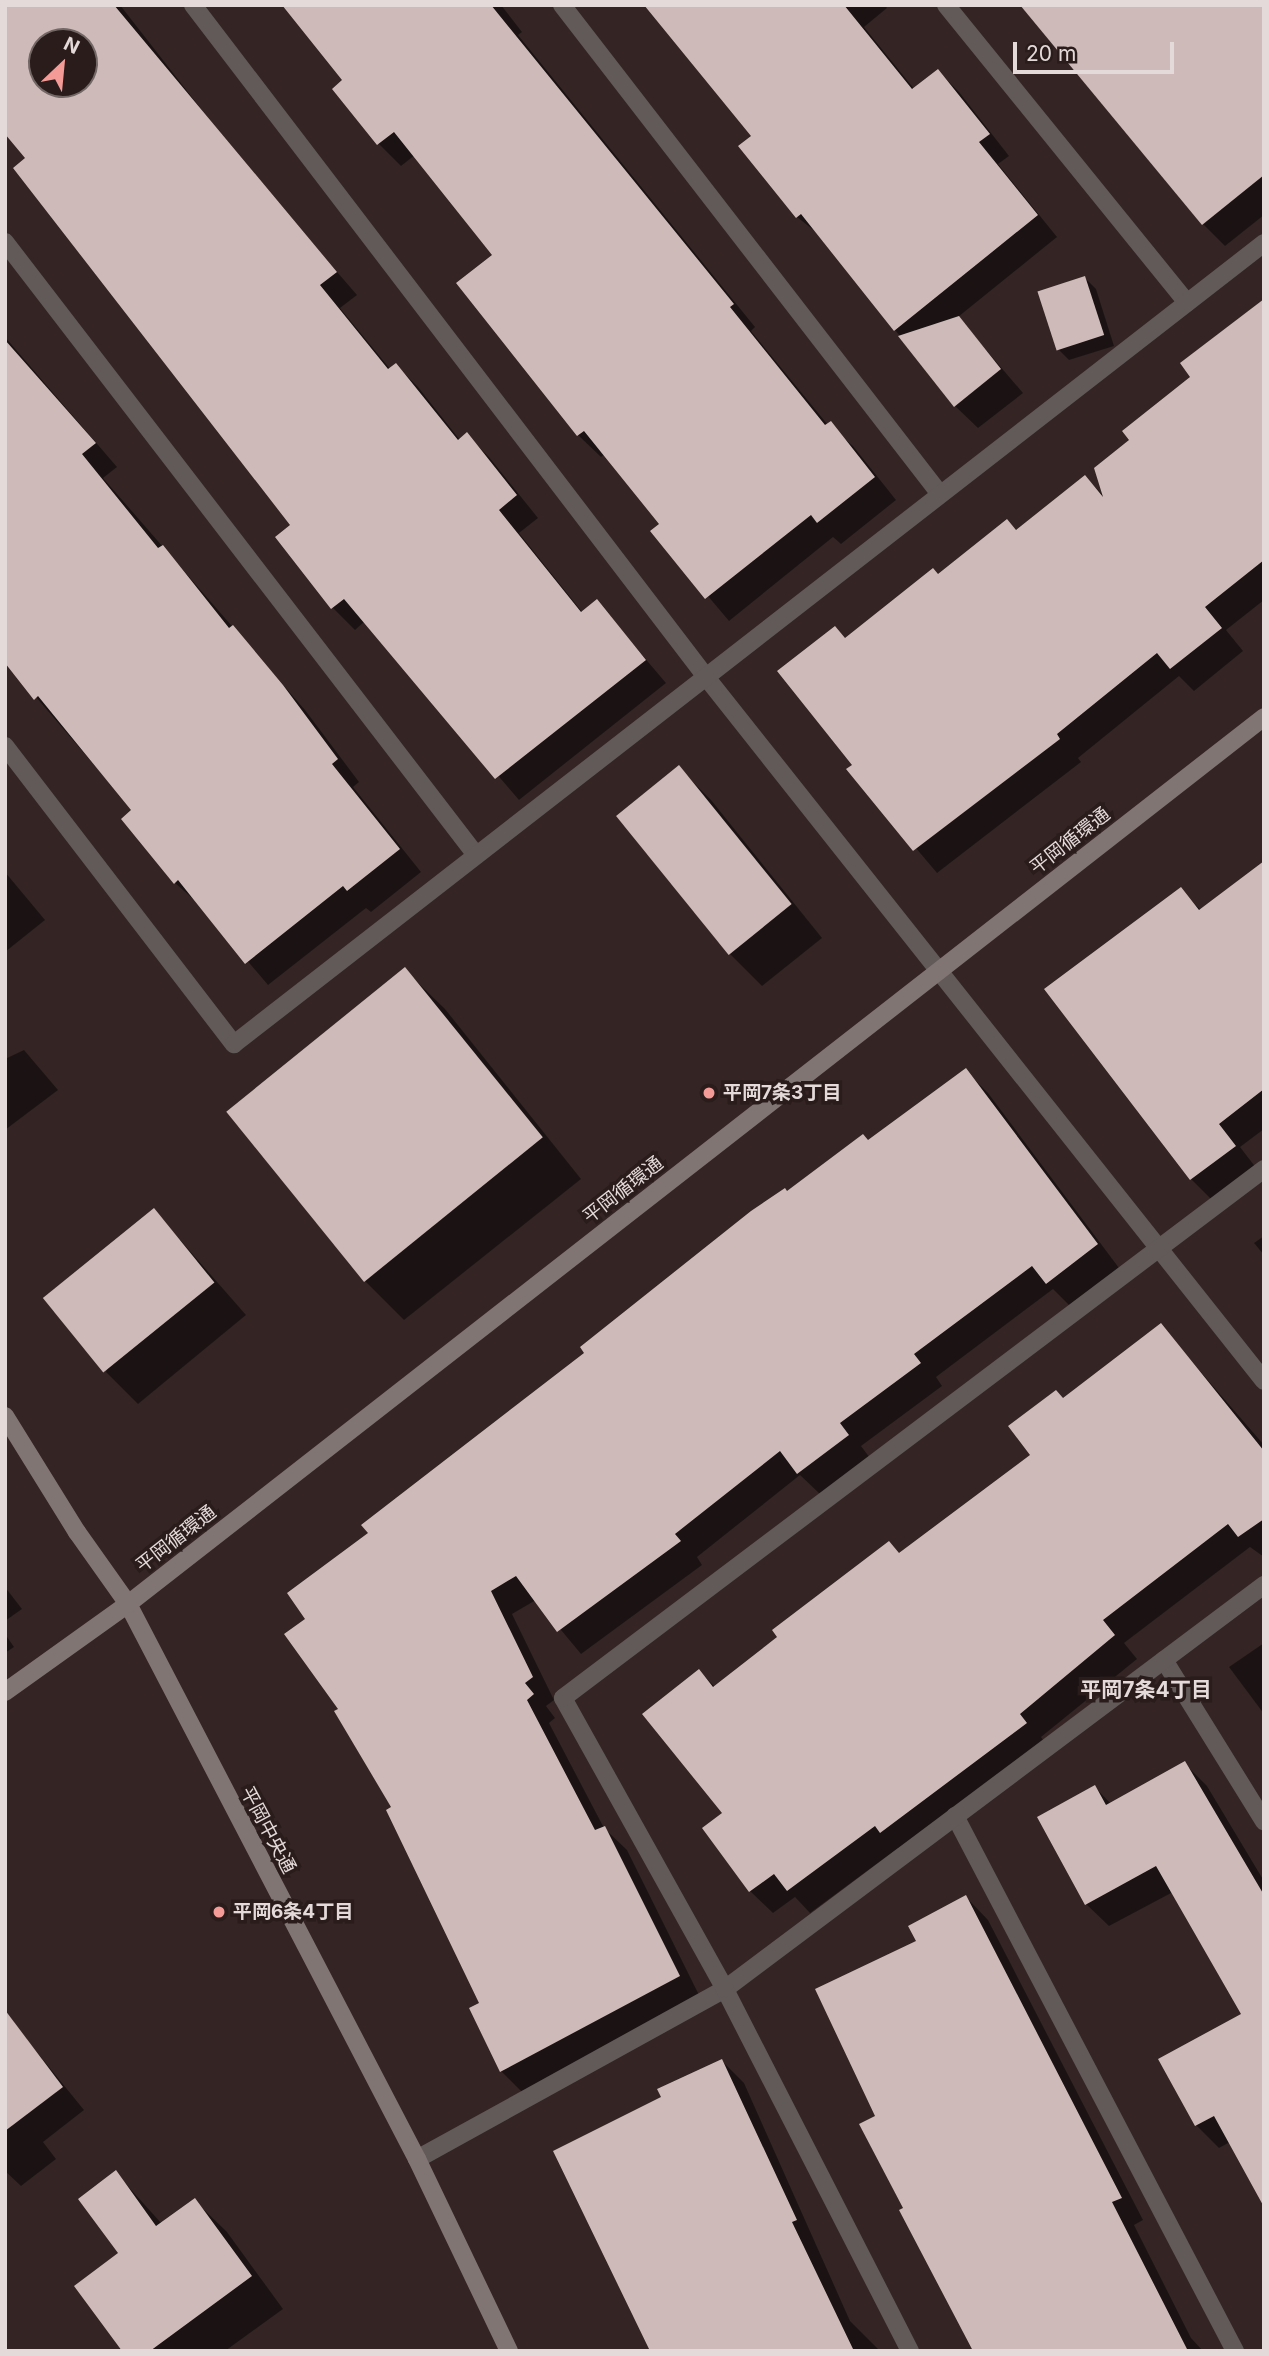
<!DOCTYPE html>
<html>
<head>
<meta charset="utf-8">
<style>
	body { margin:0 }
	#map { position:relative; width:1269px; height:2356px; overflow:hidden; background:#342524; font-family:Inter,"Noto Sans JP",sans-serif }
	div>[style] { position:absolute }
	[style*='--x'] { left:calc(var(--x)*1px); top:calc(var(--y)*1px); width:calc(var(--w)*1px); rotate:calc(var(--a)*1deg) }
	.shadow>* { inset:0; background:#0007 }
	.building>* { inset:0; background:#cebbb9; transform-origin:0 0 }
	.street>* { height:18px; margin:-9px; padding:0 9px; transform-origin:9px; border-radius:9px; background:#615a59 }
	.secondary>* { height:18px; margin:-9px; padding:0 9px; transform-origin:9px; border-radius:9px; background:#817574 }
	.dots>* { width:19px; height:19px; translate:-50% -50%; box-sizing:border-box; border:4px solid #291c1b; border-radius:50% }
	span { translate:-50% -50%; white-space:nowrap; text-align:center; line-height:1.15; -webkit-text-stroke:7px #291c1b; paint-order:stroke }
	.street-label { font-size:19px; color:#e4dad9 }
	.poi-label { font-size:19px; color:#e4dad9; font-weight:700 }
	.left { translate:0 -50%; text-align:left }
	.neighbourhood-label { font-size:21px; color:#e4dad9; font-weight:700 }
	.frame { position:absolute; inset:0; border:7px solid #e4dad9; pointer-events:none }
	.north { position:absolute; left:28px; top:28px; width:70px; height:70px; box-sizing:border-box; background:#291c1b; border:2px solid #746867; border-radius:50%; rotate:26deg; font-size:19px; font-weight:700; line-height:28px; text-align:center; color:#e4dad9 }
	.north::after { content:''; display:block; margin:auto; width:24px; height:32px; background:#f59b97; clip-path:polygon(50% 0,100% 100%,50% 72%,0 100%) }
	.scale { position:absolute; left:1013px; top:42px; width:161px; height:32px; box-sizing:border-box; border:4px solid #e4dad9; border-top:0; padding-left:9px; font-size:21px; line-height:24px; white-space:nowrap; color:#e4dad9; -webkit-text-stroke:5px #291c1b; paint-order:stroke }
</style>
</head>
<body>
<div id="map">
	<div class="shadow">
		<div style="clip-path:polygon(evenodd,38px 5px,120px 5px,248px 169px,357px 295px,340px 308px,391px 370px,396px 365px,418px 387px,460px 440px,467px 435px,489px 457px,538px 518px,519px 533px,583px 613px,597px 602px,666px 683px,519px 800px,365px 621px,355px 630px,333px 608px,293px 525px,28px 159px,38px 5px,42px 42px,84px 42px,84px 84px,42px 84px,42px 42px)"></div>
		<div style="clip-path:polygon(284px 5px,501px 5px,522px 32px,518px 35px,755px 327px,751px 331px,828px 425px,853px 446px,896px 500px,841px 544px,833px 537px,729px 621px,653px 531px,661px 524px,605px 454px,601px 457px,578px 435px,494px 255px,415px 155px,401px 166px,379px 144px,334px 89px,345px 80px)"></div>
		<div style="clip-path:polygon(676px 5px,885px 5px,887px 8px,864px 27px,915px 90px,938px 71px,959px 92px,1009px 156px,998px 164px,1057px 237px,958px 317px,1023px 393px,978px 428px,955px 406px,821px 236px,797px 217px,741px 146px,753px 137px)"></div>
		<div style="clip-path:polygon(1264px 5px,1264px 215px,1225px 246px,1203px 224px)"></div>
		<div style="clip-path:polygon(1085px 278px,1096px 289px,1114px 346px,1069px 360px,1058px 349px)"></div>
		<div style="clip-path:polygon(1264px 300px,1264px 600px,1226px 630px,1243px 651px,1194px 691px,1179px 676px,1078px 758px,1081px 762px,937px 873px,849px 769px,854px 765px,846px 639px,938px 576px,1017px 532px,1085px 477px,1105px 497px,1131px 440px)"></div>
		<div style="clip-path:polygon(5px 337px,117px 467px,103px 478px,305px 710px,359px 782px,353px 787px,421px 872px,371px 912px,366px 908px,268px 985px,199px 904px,175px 883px,123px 819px,133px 810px,5px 661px)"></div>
		<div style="clip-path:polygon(679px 768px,711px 800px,822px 938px,762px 986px,730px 954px,618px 816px)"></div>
		<div style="clip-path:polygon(1264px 862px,1264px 1129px,1240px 1147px,1257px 1169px,1214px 1202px,1191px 1179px,1047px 990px,1180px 890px,1201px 910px)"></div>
		<div style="clip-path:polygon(5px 872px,45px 920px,5px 952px)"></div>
		<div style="clip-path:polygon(405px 970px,445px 1009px,581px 1179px,404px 1320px,364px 1280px)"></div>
		<div style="clip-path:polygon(24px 1050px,58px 1090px,5px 1130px,5px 1059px)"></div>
		<div style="clip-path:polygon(965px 1070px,988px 1093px,1119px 1268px,1069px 1305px,1053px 1289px,936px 1377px,942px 1386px,861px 1446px,870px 1458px,821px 1495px,800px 1475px,697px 1557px,702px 1565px,581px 1654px,536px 1600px,512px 1614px,554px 1700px,546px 1706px,555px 1718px,549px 1723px,604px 1828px,627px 1850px,701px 1999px,524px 2094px,501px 2071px,481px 2004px,393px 1808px,340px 1710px,307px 1619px,371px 1534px,587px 1353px,788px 1193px,869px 1142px)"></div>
		<div style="clip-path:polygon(154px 1210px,246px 1315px,138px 1404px,106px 1372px)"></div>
		<div style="clip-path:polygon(1264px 1236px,1264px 1255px,1254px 1243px)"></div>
		<div style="clip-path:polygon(1161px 1326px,1264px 1445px,1264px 1557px,1250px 1547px,1124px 1643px,1137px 1659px,1041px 1737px,1048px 1747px,904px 1854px,898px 1848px,810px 1913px,795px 1897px,773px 1913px,750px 1891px,725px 1813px,699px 1671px,715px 1687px,900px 1555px,1032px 1455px,1064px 1400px)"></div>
		<div style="clip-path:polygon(5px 1587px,22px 1609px,5px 1621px)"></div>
		<div style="clip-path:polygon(5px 1634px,14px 1647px,5px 1653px)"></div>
		<div style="clip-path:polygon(1264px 1643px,1264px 1714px,1229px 1667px)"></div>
		<div style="clip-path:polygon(1184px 1763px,1207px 1786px,1264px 1881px,1264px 2203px,1230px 2142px,1219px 2148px,1196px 2125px,1244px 2015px,1173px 1892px,1109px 1926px,1086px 1904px,1095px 1787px,1111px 1804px)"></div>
		<div style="clip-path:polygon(966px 1897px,988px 1920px,1143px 2220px,1134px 2225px,1191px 2338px,1203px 2351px,975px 2351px,861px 2125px,877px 2117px,918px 1941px)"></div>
		<div style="clip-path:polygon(23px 2035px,84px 2110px,43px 2142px,56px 2159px,21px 2186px,5px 2171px,5px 2047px)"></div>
		<div style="clip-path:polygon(722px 2061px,744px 2083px,850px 2321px,880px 2351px,651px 2351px,663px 2098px)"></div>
		<div style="clip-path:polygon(116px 2173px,162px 2224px,194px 2200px,227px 2232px,283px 2309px,225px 2351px,124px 2351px)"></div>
	</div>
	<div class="building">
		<div style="clip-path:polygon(evenodd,5px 5px,114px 5px,337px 272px,320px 285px,388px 369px,396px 363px,458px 440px,467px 432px,517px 495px,499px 510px,581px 612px,597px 599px,646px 660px,495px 779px,344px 599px,331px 609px,275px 537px,290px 525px,13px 168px,25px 158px,5px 134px,5px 5px,42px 42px,84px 42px,84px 84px,42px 84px,42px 42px)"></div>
		<div style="clip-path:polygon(282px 5px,491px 5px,734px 304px,730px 307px,825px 425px,831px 421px,875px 477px,817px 523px,811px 515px,705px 599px,650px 531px,659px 524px,584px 431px,577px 436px,456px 283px,492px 255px,394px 132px,377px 145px,332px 89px,342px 80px)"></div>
		<div style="clip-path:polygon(644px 5px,844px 5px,912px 89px,938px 69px,990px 134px,979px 142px,1038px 215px,894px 331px,801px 214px,796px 218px,738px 146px,751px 136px)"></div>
		<div style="clip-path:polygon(1020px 5px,1264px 5px,1264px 175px,1202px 225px)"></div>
		<div style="left:1085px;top:276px;width:62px;height:50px;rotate:72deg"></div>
		<div style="clip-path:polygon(1264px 299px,1264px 560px,1205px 607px,1222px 628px,1170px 669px,1157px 653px,1057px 734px,1060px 739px,913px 851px,846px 769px,852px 765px,777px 671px,835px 626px,845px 638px,933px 568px,938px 574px,1007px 519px,1016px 530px,1085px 475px,1103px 497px,1094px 468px,1129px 440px,1122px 431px,1190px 377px,1180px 363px)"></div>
		<div style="clip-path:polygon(959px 316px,1001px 369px,954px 407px,898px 336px)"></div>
		<div style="clip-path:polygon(5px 340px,96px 443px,82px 454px,158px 548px,163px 545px,229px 628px,233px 625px,283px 685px,338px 759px,332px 764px,400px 849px,347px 891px,343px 886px,245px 964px,178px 880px,174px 884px,121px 819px,131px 810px,38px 696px,34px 700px,5px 663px)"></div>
		<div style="left:679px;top:765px;width:179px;height:81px;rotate:51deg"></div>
		<div style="clip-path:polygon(1264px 861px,1264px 1089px,1219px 1124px,1236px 1146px,1190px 1180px,1044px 989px,1181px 887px,1199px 910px)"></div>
		<div style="left:405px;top:967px;width:219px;height:230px;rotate:51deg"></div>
		<div style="clip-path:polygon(966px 1068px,1098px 1244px,1046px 1284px,1032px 1266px,914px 1354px,921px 1363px,840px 1423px,849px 1435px,797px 1474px,780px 1451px,675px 1534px,681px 1541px,557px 1632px,516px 1576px,491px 1591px,533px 1677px,525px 1683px,534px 1694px,527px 1700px,595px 1830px,605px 1826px,680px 1976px,500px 2072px,469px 2008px,479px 2003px,386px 1810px,391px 1807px,334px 1711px,338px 1709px,284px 1634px,305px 1619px,287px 1593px,368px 1533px,361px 1525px,584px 1353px,580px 1347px,751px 1211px,785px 1188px,787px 1191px,863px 1134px,868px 1140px)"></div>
		<div style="left:154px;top:1208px;width:96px;height:143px;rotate:51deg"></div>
		<div style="clip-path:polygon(1161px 1323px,1264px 1451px,1264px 1519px,1238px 1537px,1228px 1524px,1103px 1620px,1115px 1635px,1020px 1714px,1027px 1723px,880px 1833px,875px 1826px,787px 1891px,774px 1874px,749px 1892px,702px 1828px,722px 1813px,642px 1714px,699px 1669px,713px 1687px,777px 1637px,772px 1630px,889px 1541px,899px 1553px,1030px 1455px,1008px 1426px,1056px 1390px,1063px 1398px)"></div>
		<div style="clip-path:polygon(1185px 1761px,1264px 1895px,1264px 2207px,1214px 2116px,1195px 2126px,1158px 2059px,1241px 2014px,1156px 1866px,1085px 1905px,1037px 1817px,1095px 1785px,1106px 1805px)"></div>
		<div style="clip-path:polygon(966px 1895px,1122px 2198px,1112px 2202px,1188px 2351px,973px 2351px,899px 2210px,903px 2208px,859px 2124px,875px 2116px,815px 1989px,916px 1941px,908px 1926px)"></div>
		<div style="clip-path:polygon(5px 2010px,63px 2087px,5px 2131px)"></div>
		<div style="clip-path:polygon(722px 2059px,797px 2220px,792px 2222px,854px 2351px,650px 2351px,553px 2151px,661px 2097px,657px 2089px)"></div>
		<div style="clip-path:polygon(116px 2170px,156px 2226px,195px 2198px,252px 2276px,150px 2351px,122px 2351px,74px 2286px,118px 2253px,78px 2199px)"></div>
	</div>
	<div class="street">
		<div style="--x:193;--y:5;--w:845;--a:52.64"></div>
		<div style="--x:706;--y:677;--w:898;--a:51.6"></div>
		<div style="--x:562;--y:5;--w:618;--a:52.3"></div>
		<div style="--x:946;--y:5;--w:383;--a:51"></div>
		<div style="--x:5;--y:242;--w:773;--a:52.46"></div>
		<div style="--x:5;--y:746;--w:376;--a:52.5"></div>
		<div style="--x:234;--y:1044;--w:1305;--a:-37.87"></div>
		<div style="--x:1164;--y:1660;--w:190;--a:58.2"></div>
		<div style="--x:955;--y:1816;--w:604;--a:62.37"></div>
		<div style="--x:417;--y:2159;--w:352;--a:-28.9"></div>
		<div style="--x:725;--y:1989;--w:674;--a:-36.85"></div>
		<div style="--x:910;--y:2351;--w:407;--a:-117.1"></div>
		<div style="--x:725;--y:1989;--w:333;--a:-119.1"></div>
		<div style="--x:563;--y:1698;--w:878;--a:-37.04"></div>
	</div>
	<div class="secondary">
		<div style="--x:5;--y:1416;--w:137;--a:58.2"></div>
		<div style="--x:77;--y:1532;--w:88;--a:54.7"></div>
		<div style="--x:128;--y:1604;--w:626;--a:62.49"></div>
		<div style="--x:417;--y:2159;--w:213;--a:64.4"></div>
		<div style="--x:5;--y:1692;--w:151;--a:-35.6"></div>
		<div style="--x:128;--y:1604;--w:1441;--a:-37.98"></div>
	</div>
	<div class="dots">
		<div style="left:709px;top:1093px;background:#f59b97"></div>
		<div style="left:219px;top:1912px;background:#f59b97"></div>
	</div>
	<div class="street-label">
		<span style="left:1070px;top:841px;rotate:-38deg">平岡循環通</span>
		<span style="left:623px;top:1190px;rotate:-38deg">平岡循環通</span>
		<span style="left:176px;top:1539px;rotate:-38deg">平岡循環通</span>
		<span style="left:268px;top:1830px;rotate:62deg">平岡中央通</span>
	</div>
	<div class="poi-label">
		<span class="left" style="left:723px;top:1093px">平岡7条3丁目</span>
		<span class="left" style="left:233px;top:1912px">平岡6条4丁目</span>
	</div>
	<div class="neighbourhood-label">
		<span style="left:1146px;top:1690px">平岡7条4丁目</span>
	</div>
	<div class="frame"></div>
	<div class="north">N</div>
	<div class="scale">20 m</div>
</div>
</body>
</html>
